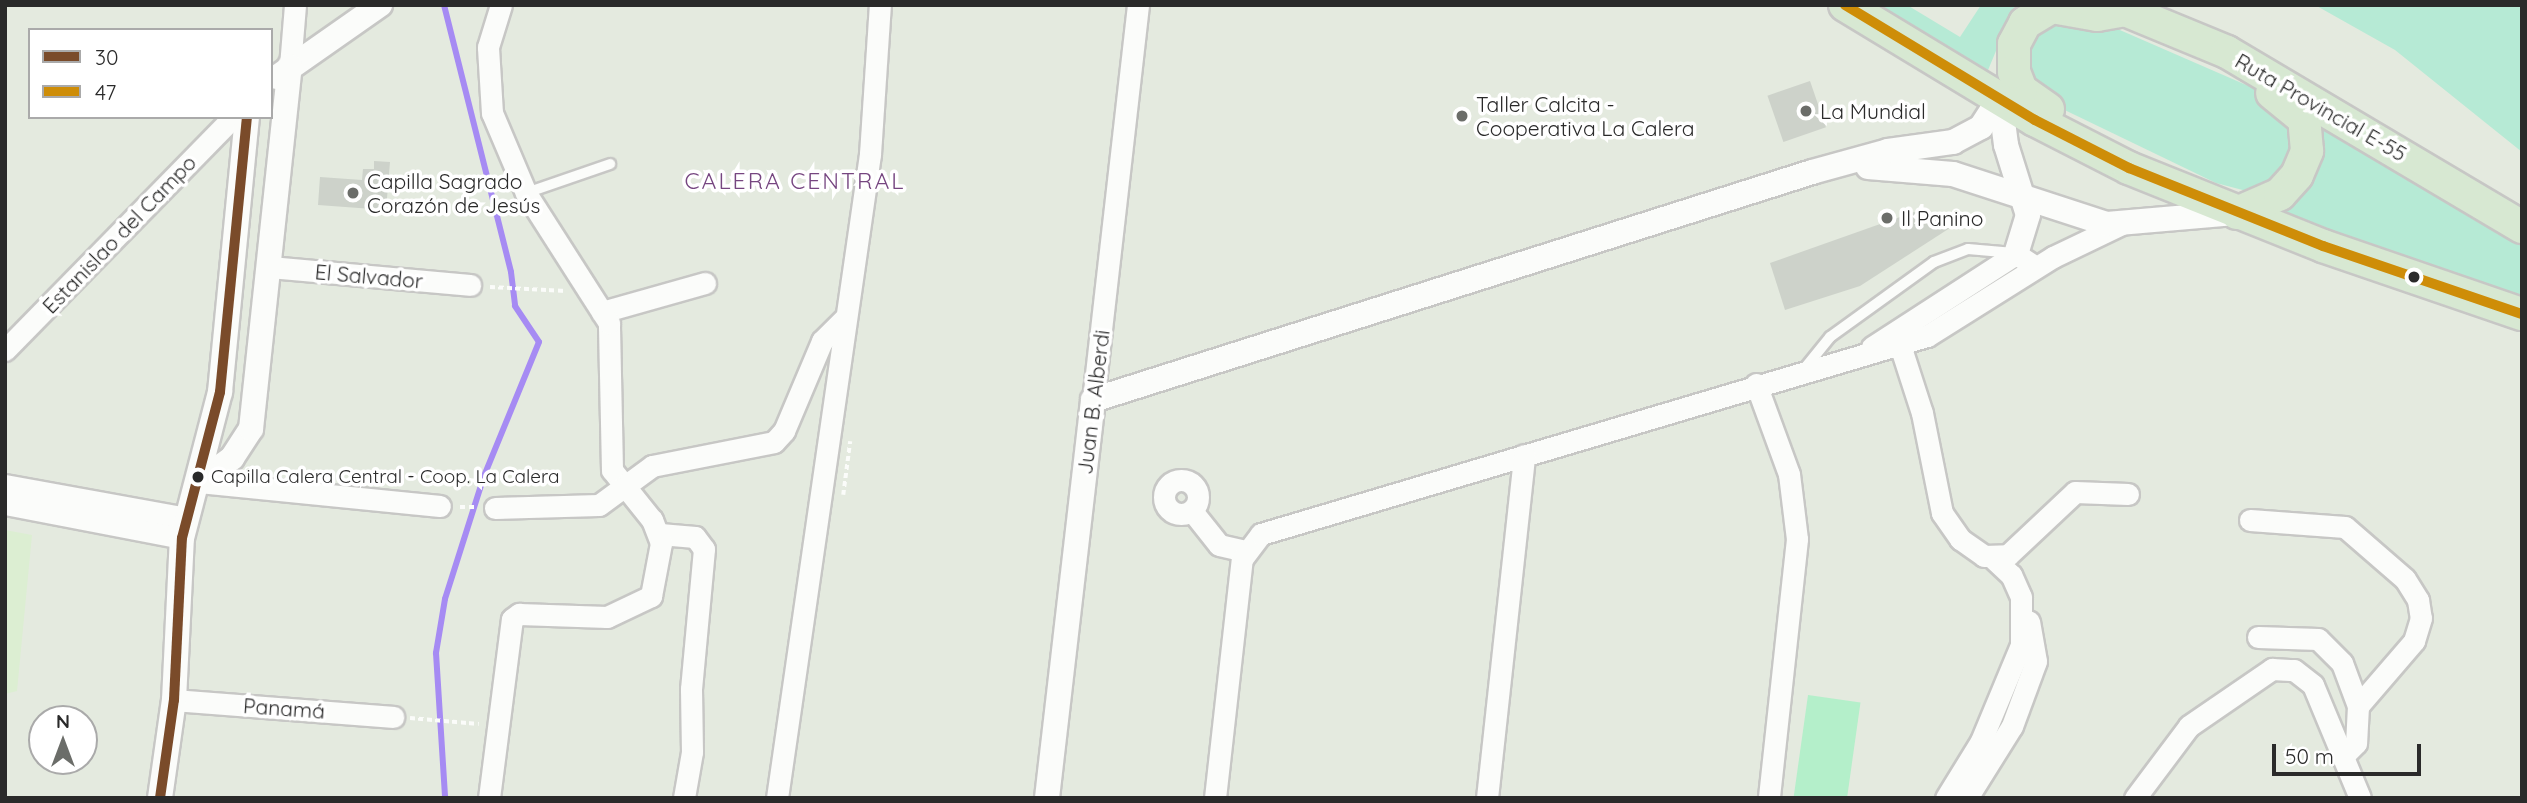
<!DOCTYPE html>
<html>
<head>
<meta charset="utf-8">
<style>
	body { margin:0 }
	#map { position:relative; width:2527px; height:803px; overflow:hidden; background:#e4eadf; font-family:Quicksand,sans-serif }
	div>[style] { position:absolute }
	[style*='--x'] { left:calc(var(--x)*1px); top:calc(var(--y)*1px); width:calc(var(--w)*1px); rotate:calc(var(--a)*1deg) }
	.education>* { inset:0; background:#dceed2 }
	.green>* { inset:0; background:#b6ead5 }
	.pitch>* { inset:0; background:#b4efca; transform-origin:0 0 }
	.stream>* { height:6px; margin:-3px; padding:0 3px; transform-origin:3px; border-radius:3px; background:#a68bf3 }
	.building>* { inset:0; background:#cdd2ca; transform-origin:0 0 }
	.path>* { height:3.5px; margin-top:-1.75px; transform-origin:0; background:repeating-linear-gradient(90deg,#fbfcfa 0 5px,transparent 0 8.5px) }
	.roads { filter:drop-shadow(2px 0 #c7c7c5) drop-shadow(-2px 0 #c7c7c5) drop-shadow(0 2px #c7c7c5) drop-shadow(0 -2px #c7c7c5) }
	.service>* { height:10px; margin:-5px; padding:0 5px; transform-origin:5px; border-radius:5px; background:#fbfcfa }
	.minor>* { height:21px; margin:-10.5px; padding:0 10.5px; transform-origin:10.5px; border-radius:10.5px; background:#fbfcfa }
	.minor>.ring { margin:-10.5px; padding:0; box-sizing:content-box; background:none; border:21px solid #fbfcfa; border-radius:50% }
	.tertiary>* { height:24px; margin:-12px; padding:0 12px; transform-origin:12px; border-radius:12px; background:#fbfcfa }
	.primary>* { height:32px; margin:-16px; padding:0 16px; transform-origin:16px; border-radius:16px; background:#d7e8d2 }
	.bus-1>* { height:10px; margin:-5px; padding:0 5px; transform-origin:5px; border-radius:5px; background:#7a4b2a }
	.bus-2>* { height:10px; margin:-5px; padding:0 5px; transform-origin:5px; border-radius:5px; background:#ce8d08 }
	.dots>* { width:19px; height:19px; translate:-50% -50%; box-sizing:border-box; border:4px solid #fff; border-radius:50% }
	span { translate:-50% -50%; white-space:nowrap; text-align:center; line-height:1.15; -webkit-text-stroke:7px #fff; paint-order:stroke }
	.bus-label { font-size:19px; color:#2a2a2a }
	.left { translate:0 -50%; text-align:left }
	.poi-label { font-size:21px; color:#2a2a2a }
	.street-label { font-size:21px; color:#2a2a2a }
	.neighbourhood-label { font-size:23px; color:#764680; letter-spacing:2px }
	.frame { position:absolute; inset:0; border:7px solid #2a2a2a; pointer-events:none }
	.legend { position:absolute; left:28px; top:28px; width:245px; height:91px; box-sizing:border-box; background:#fff; border:2px solid #aaa; margin:0; padding:9px 12px; list-style:none; font-size:21px; color:#2a2a2a }
	.legend li { display:flex; align-items:center; gap:14px; height:35px }
	.legend b { width:35px; border:2px solid #aaa }
	.north { position:absolute; left:28px; top:705px; width:70px; height:70px; box-sizing:border-box; background:#fff; border:2px solid #aaa; border-radius:50%; rotate:0deg; font-size:19px; font-weight:700; line-height:28px; text-align:center; color:#2a2a2a }
	.north::after { content:''; display:block; margin:auto; width:24px; height:32px; background:#6b6d69; clip-path:polygon(50% 0,100% 100%,50% 72%,0 100%) }
	.scale { position:absolute; left:2272px; top:744px; width:149px; height:32px; box-sizing:border-box; border:4px solid #2a2a2a; border-top:0; padding-left:9px; font-size:21px; line-height:24px; white-space:nowrap; color:#2a2a2a; -webkit-text-stroke:5px #fff; paint-order:stroke }
</style>
</head>
<body>
<div id="map">
	<div class="education">
		<div style="clip-path:polygon(5px 530px,32px 535px,17px 691px,5px 694px)"></div>
	</div>
	<div class="green">
		<div style="clip-path:polygon(1867px 5px,1907px 5px,1960px 37px,1981px 5px,2015px 5px,1986px 75px)"></div>
		<div style="clip-path:polygon(2315px 5px,2522px 5px,2522px 152px,2395px 50px)"></div>
		<div style="clip-path:polygon(2049px 19px,2106px 24px,2260px 91px,2289px 122px,2292px 150px,2278px 177px,2254px 193px,2216px 183px,2046px 101px,2030px 90px,2025px 43px)"></div>
		<div style="clip-path:polygon(2318px 123px,2522px 238px,2522px 302px,2281px 213px)"></div>
	</div>
	<div class="pitch">
		<div style="left:1808px;top:695px;width:53px;height:104px;rotate:8deg"></div>
	</div>
	<div class="stream">
		<div style="--x:444;--y:5;--w:275;--a:75.9"></div>
		<div style="--x:511;--y:272;--w:34;--a:83"></div>
		<div style="--x:515;--y:306;--w:43;--a:56.3"></div>
		<div style="--x:539;--y:342;--w:145;--a:112.3"></div>
		<div style="--x:484;--y:476;--w:129;--a:107.6"></div>
		<div style="--x:445;--y:599;--w:55;--a:99.5"></div>
		<div style="--x:436;--y:653;--w:145;--a:86.4"></div>
	</div>
	<div class="building">
		<div style="left:1810px;top:81px;width:49px;height:45px;rotate:71deg"></div>
		<div style="clip-path:polygon(374px 161px,390px 162px,386px 210px,318px 205px,320px 177px,362px 180px,363px 169px,374px 169px)"></div>
		<div style="clip-path:polygon(1914px 212px,1953px 226px,1860px 286px,1785px 310px,1770px 263px)"></div>
	</div>
	<div class="path">
		<div style="--x:490;--y:287;--w:76;--a:3"></div>
		<div style="--x:843;--y:495;--w:54;--a:-82.6"></div>
		<div style="--x:460;--y:507;--w:17;--a:0"></div>
		<div style="--x:410;--y:718;--w:69;--a:5"></div>
	</div>
	<div class="roads">
		<div class="service">
			<div style="--x:526;--y:193;--w:89;--a:-19"></div>
			<div style="--x:1805;--y:368;--w:40;--a:-51"></div>
			<div style="--x:1830;--y:337;--w:128;--a:-35.8"></div>
			<div style="--x:1934;--y:262;--w:36;--a:-21"></div>
			<div style="--x:1968;--y:249;--w:46;--a:5"></div>
		</div>
		<div class="minor">
			<div style="--x:290;--y:66;--w:61;--a:-85.3"></div>
			<div style="--x:269;--y:267;--w:202;--a:5.1"></div>
			<div style="--x:602;--y:312;--w:107;--a:-15.7"></div>
			<div style="--x:1900;--y:345;--w:71;--a:72.1"></div>
			<div style="--x:1922;--y:413;--w:102;--a:78.7"></div>
			<div style="--x:1942;--y:513;--w:32;--a:55"></div>
			<div style="--x:1960;--y:539;--w:29;--a:35"></div>
			<div style="--x:1984;--y:556;--w:24;--a:-2"></div>
			<div style="--x:2008;--y:555;--w:92;--a:-43.2"></div>
			<div style="--x:2075;--y:492;--w:53;--a:2.2"></div>
			<div style="--x:1872;--y:347;--w:171;--a:-32.9"></div>
			<div style="--x:2016;--y:254;--w:17;--a:33"></div>
			<div style="--x:5;--y:350;--w:326;--a:-45.6"></div>
			<div style="--x:1756;--y:384;--w:96;--a:69.9"></div>
			<div style="--x:1789;--y:474;--w:65;--a:83"></div>
			<div style="--x:1797;--y:539;--w:261;--a:96.2"></div>
			<div style="--x:1093;--y:400;--w:398;--a:-83.5"></div>
			<div class="ring" style="left:1164px;top:480px;width:13px;height:13px"></div>
			<div style="--x:199;--y:482;--w:242;--a:5.7"></div>
			<div style="--x:5;--y:485;--w:185;--a:10.3"></div>
			<div style="--x:5;--y:504;--w:180;--a:10.9"></div>
			<div style="--x:495;--y:508;--w:104;--a:-1.7"></div>
			<div style="--x:599;--y:505;--w:66;--a:-36.3"></div>
			<div style="--x:652;--y:466;--w:124;--a:-11.1"></div>
			<div style="--x:774;--y:442;--w:15;--a:-48"></div>
			<div style="--x:784;--y:431;--w:98;--a:-67.1"></div>
			<div style="--x:822;--y:341;--w:31;--a:-45"></div>
			<div style="--x:1192;--y:511;--w:43;--a:51.5"></div>
			<div style="--x:1219;--y:545;--w:27;--a:13"></div>
			<div style="--x:2250;--y:520;--w:95;--a:4.2"></div>
			<div style="--x:2345;--y:527;--w:79;--a:40.9"></div>
			<div style="--x:2405;--y:579;--w:25;--a:58"></div>
			<div style="--x:2418;--y:600;--w:18;--a:81"></div>
			<div style="--x:2421;--y:618;--w:24;--a:107"></div>
			<div style="--x:2414;--y:641;--w:86;--a:130.7"></div>
			<div style="--x:2358;--y:706;--w:37;--a:93"></div>
			<div style="--x:2356;--y:743;--w:18;--a:135"></div>
			<div style="--x:660;--y:534;--w:35;--a:5"></div>
			<div style="--x:695;--y:537;--w:15;--a:53"></div>
			<div style="--x:704;--y:549;--w:141;--a:95.3"></div>
			<div style="--x:691;--y:689;--w:63;--a:89.1"></div>
			<div style="--x:692;--y:752;--w:47;--a:99.9"></div>
			<div style="--x:2258;--y:637;--w:60;--a:1.9"></div>
			<div style="--x:2318;--y:639;--w:34;--a:45"></div>
			<div style="--x:2342;--y:663;--w:46;--a:69.6"></div>
			<div style="--x:174;--y:700;--w:220;--a:4.4"></div>
			<div style="--x:489;--y:798;--w:180;--a:-82.7"></div>
			<div style="--x:512;--y:619;--w:9;--a:-36"></div>
			<div style="--x:519;--y:614;--w:88;--a:2"></div>
			<div style="--x:607;--y:617;--w:49;--a:-25.5"></div>
			<div style="--x:651;--y:596;--w:54;--a:-79.3"></div>
			<div style="--x:661;--y:543;--w:25;--a:-111"></div>
			<div style="--x:652;--y:520;--w:64;--a:-128.7"></div>
			<div style="--x:612;--y:470;--w:147;--a:-91.2"></div>
			<div style="--x:609;--y:323;--w:154;--a:-122.6"></div>
			<div style="--x:526;--y:193;--w:87;--a:-113"></div>
			<div style="--x:492;--y:113;--w:66;--a:-93.5"></div>
			<div style="--x:488;--y:47;--w:44;--a:-72.8"></div>
			<div style="--x:777;--y:798;--w:651;--a:-81.78"></div>
			<div style="--x:870;--y:154;--w:149;--a:-86.2"></div>
			<div style="--x:1215;--y:798;--w:241;--a:-83.6"></div>
			<div style="--x:1242;--y:559;--w:31;--a:-53"></div>
			<div style="--x:1261;--y:534;--w:695;--a:-16.56"></div>
			<div style="--x:1927;--y:336;--w:149;--a:-32.1"></div>
			<div style="--x:2053;--y:257;--w:79;--a:-25.6"></div>
			<div style="--x:1487;--y:798;--w:345;--a:-83.8"></div>
			<div style="--x:1946;--y:798;--w:67;--a:-58.4"></div>
			<div style="--x:1981;--y:741;--w:104;--a:-67.4"></div>
			<div style="--x:2021;--y:645;--w:48;--a:-90"></div>
			<div style="--x:2021;--y:597;--w:24;--a:-114"></div>
			<div style="--x:2011;--y:575;--w:23;--a:-137"></div>
			<div style="--x:1967;--y:798;--w:85;--a:-58"></div>
			<div style="--x:2012;--y:726;--w:69;--a:-69.7"></div>
			<div style="--x:2036;--y:661;--w:40;--a:-100"></div>
			<div style="--x:2135;--y:798;--w:90;--a:-53.1"></div>
			<div style="--x:2189;--y:726;--w:101;--a:-34.5"></div>
			<div style="--x:2272;--y:669;--w:22;--a:3"></div>
			<div style="--x:2294;--y:670;--w:24;--a:38"></div>
			<div style="--x:2313;--y:685;--w:122;--a:67.4"></div>
		</div>
		<div class="tertiary">
			<div style="--x:277;--y:77;--w:126;--a:-35"></div>
			<div style="--x:2000;--y:98;--w:47;--a:82.7"></div>
			<div style="--x:2006;--y:145;--w:73;--a:72.6"></div>
			<div style="--x:2028;--y:215;--w:41;--a:107.1"></div>
			<div style="--x:1868;--y:167;--w:85;--a:4.7"></div>
			<div style="--x:1953;--y:174;--w:162;--a:18"></div>
			<div style="--x:2107;--y:224;--w:128;--a:-4.9"></div>
			<div style="--x:199;--y:482;--w:41;--a:-36"></div>
			<div style="--x:232;--y:458;--w:35;--a:-57"></div>
			<div style="--x:251;--y:429;--w:365;--a:-83.9"></div>
			<div style="--x:160;--y:798;--w:99;--a:-81.9"></div>
			<div style="--x:174;--y:700;--w:162;--a:-87.2"></div>
			<div style="--x:182;--y:538;--w:151;--a:-75.4"></div>
			<div style="--x:220;--y:392;--w:276;--a:-84.4"></div>
			<div style="--x:1047;--y:798;--w:401;--a:-83.4"></div>
			<div style="--x:1093;--y:400;--w:754;--a:-17.59"></div>
			<div style="--x:1812;--y:172;--w:79;--a:-15.4"></div>
			<div style="--x:1888;--y:151;--w:66;--a:-7.9"></div>
			<div style="--x:1953;--y:142;--w:32;--a:-28"></div>
			<div style="--x:1981;--y:127;--w:35;--a:-57"></div>
		</div>
		<div class="primary">
			<div style="--x:1845;--y:5;--w:222;--a:31.2"></div>
			<div style="--x:2035;--y:120;--w:106;--a:27.1"></div>
			<div style="--x:2129;--y:168;--w:209;--a:21.9"></div>
			<div style="--x:2323;--y:246;--w:210;--a:18.9"></div>
			<div style="--x:2113;--y:5;--w:123;--a:22.4"></div>
			<div style="--x:2227;--y:52;--w:343;--a:30.7"></div>
			<div style="--x:2048;--y:109;--w:33;--a:-145"></div>
			<div style="--x:2021;--y:90;--w:19;--a:-111"></div>
			<div style="--x:2014;--y:72;--w:28;--a:-90"></div>
			<div style="--x:2014;--y:44;--w:24;--a:-62"></div>
			<div style="--x:2025;--y:23;--w:31;--a:-31"></div>
			<div style="--x:2052;--y:7;--w:46;--a:10.1"></div>
			<div style="--x:2097;--y:15;--w:29;--a:-10"></div>
			<div style="--x:2237;--y:213;--w:47;--a:-23.8"></div>
			<div style="--x:2280;--y:194;--w:25;--a:-48"></div>
			<div style="--x:2297;--y:175;--w:26;--a:-67"></div>
			<div style="--x:2307;--y:151;--w:32;--a:-95"></div>
			<div style="--x:2304;--y:119;--w:41;--a:-140.9"></div>
		</div>
	</div>
	<div class="bus-1">
		<div style="--x:160;--y:798;--w:99;--a:-81.9"></div>
		<div style="--x:174;--y:700;--w:162;--a:-87.2"></div>
		<div style="--x:182;--y:538;--w:151;--a:-75.4"></div>
		<div style="--x:220;--y:392;--w:276;--a:-84.4"></div>
	</div>
	<div class="bus-2">
		<div style="--x:1845;--y:5;--w:222;--a:31.2"></div>
		<div style="--x:2035;--y:120;--w:106;--a:27.1"></div>
		<div style="--x:2129;--y:168;--w:209;--a:21.9"></div>
		<div style="--x:2323;--y:246;--w:210;--a:18.9"></div>
	</div>
	<div class="dots">
		<div style="left:1806px;top:111px;background:#6b6d69"></div>
		<div style="left:1462px;top:116px;background:#6b6d69"></div>
		<div style="left:353px;top:193px;background:#6b6d69"></div>
		<div style="left:1887px;top:218px;background:#6b6d69"></div>
		<div style="left:2414px;top:277px;background:#2a2a2a"></div>
		<div style="left:198px;top:477px;background:#2a2a2a"></div>
	</div>
	<div class="bus-label">
		<span class="left" style="left:211px;top:477px">Capilla Calera Central - Coop. La Calera</span>
	</div>
	<div class="poi-label">
		<span class="left" style="left:1476px;top:116px">Taller Calcita -<br>Cooperativa La Calera</span>
		<span class="left" style="left:1820px;top:111px">La Mundial</span>
		<span class="left" style="left:367px;top:193px">Capilla Sagrado<br>Corazón de Jesús</span>
		<span class="left" style="left:1901px;top:218px">Il Panino</span>
	</div>
	<div class="street-label">
		<span style="left:2321px;top:107px;rotate:30deg">Ruta Provincial E-55</span>
		<span style="left:119px;top:234px;rotate:-46deg">Estanislao del Campo</span>
		<span style="left:369px;top:276px;rotate:5deg">El Salvador</span>
		<span style="left:1093px;top:402px;rotate:-83deg">Juan B. Alberdi</span>
		<span style="left:284px;top:708px;rotate:4deg">Panamá</span>
	</div>
	<div class="neighbourhood-label">
		<span style="left:795px;top:181px">CALERA CENTRAL</span>
	</div>
	<div class="frame"></div>
	<ul class="legend">
	<li><b style="height:9px;background:#7a4b2a"></b>30</li>
	<li><b style="height:9px;background:#ce8d08"></b>47</li>
	</ul>
	<div class="north">N</div>
	<div class="scale">50 m</div>
</div>
</body>
</html>
